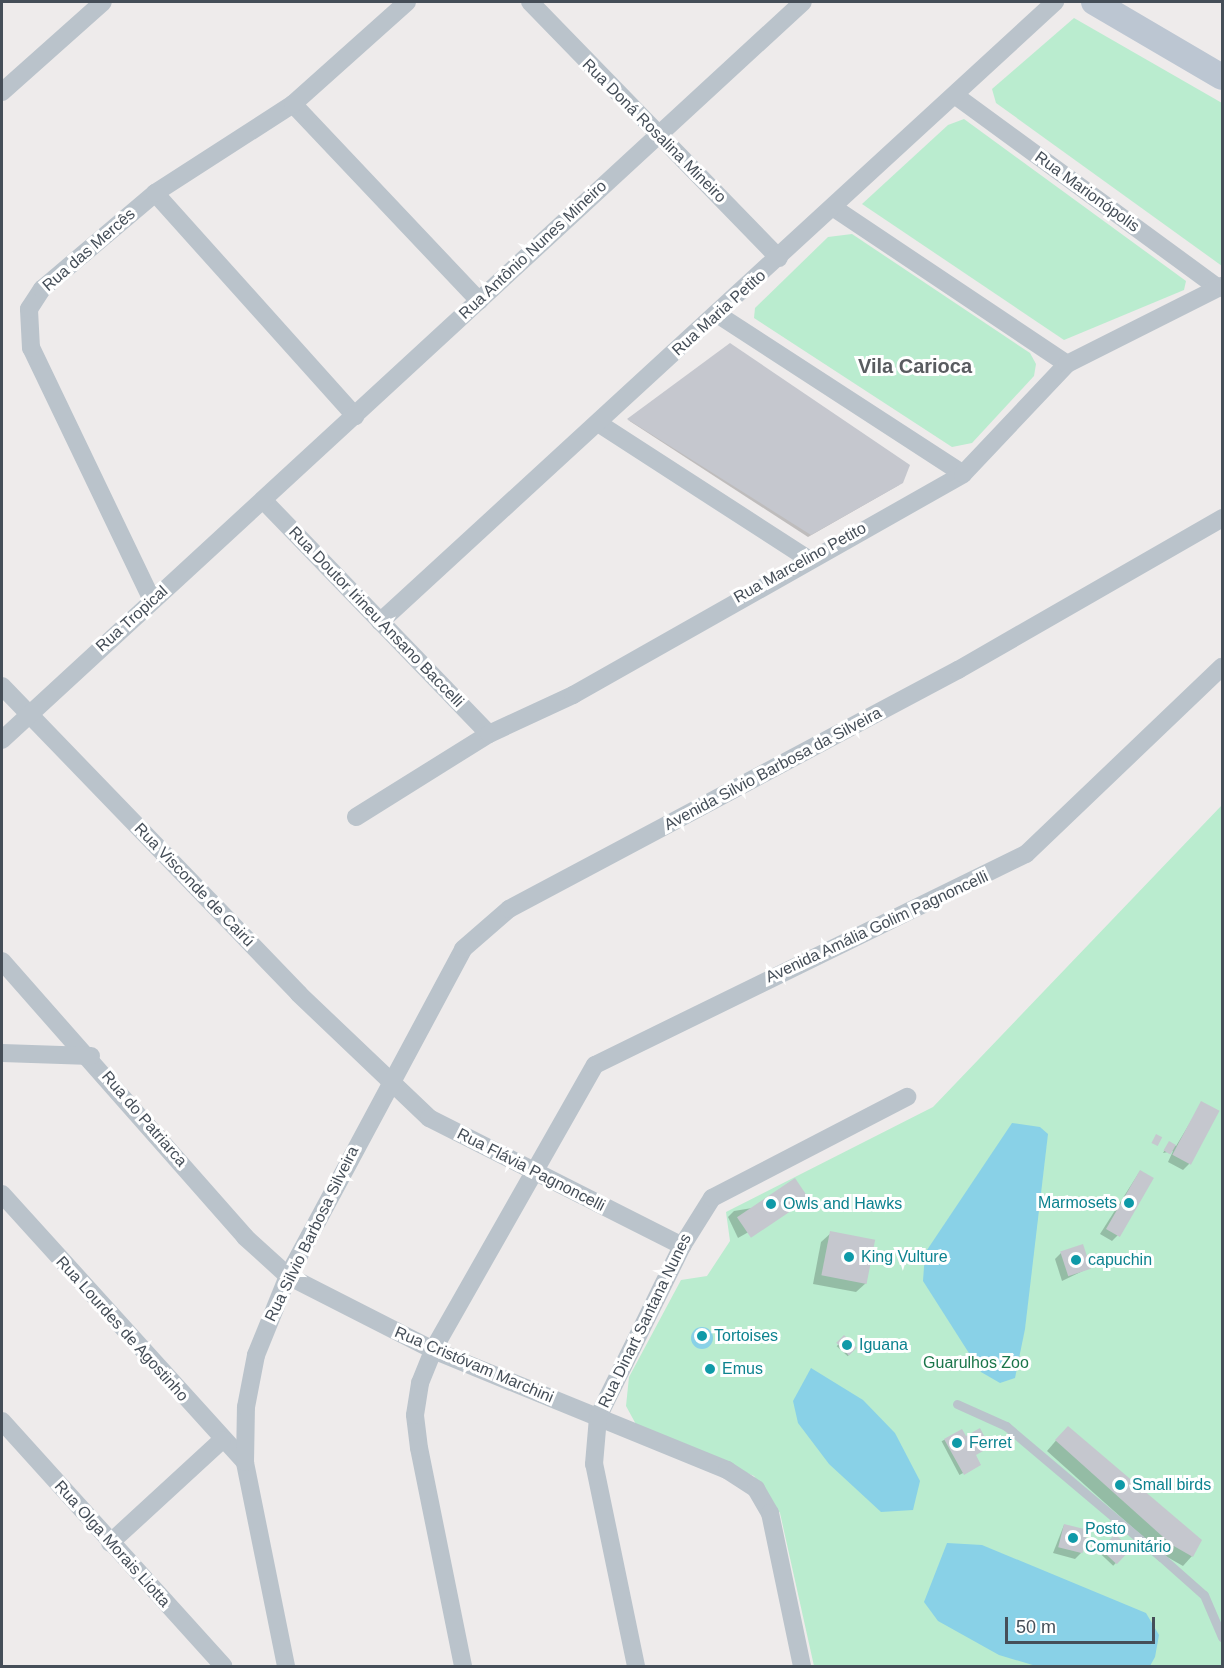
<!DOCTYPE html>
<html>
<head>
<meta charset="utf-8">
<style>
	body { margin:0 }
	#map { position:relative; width:1224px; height:1668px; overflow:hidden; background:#eeebeb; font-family:Arial,sans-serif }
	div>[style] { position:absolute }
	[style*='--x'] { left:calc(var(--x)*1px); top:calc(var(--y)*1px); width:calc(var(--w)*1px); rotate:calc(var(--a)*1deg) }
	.green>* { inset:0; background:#baeccf }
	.water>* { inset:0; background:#89d1e7 }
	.round { border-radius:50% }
	.shadow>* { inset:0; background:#0003; transform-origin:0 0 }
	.building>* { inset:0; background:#c5c7ce; transform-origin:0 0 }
	.lane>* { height:9px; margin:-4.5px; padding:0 4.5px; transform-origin:4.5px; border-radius:4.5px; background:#bac3cb }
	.street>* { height:18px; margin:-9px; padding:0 9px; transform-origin:9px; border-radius:9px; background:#bac3cb }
	.secondary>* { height:26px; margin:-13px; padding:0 13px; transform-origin:13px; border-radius:13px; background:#bcc6d2 }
	.dots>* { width:16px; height:16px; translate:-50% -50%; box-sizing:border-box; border:3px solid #fff; border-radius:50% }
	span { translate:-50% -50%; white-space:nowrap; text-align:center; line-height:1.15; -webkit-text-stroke:6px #fff; paint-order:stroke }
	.street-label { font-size:16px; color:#454e58 }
	.culture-label { font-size:16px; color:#0d838f }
	.right { translate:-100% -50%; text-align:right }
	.left { translate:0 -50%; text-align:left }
	.park-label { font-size:16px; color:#1a754a }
	.quarter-label { font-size:20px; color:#595c60; font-weight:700 }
	.frame { position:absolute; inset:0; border:3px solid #454e58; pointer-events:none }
	.scale { position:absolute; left:1005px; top:1617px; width:150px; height:27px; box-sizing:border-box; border:3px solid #454e58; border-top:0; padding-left:8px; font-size:18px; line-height:21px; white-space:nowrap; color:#454e58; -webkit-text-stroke:4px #fff; paint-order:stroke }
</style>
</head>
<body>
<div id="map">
	<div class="green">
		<div style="clip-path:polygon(1074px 18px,1222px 103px,1222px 266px,996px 103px,992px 89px)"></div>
		<div style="clip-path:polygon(964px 119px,1186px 281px,1184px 290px,1064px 340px,862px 204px,948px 125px)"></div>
		<div style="clip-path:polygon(852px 234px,1030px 353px,1036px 364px,1034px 376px,972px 443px,952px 447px,754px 318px,755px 308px,828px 237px)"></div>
		<div style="clip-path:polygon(1222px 805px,1222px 1666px,814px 1666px,780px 1513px,754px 1476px,638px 1428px,626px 1406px,629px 1377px,681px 1280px,707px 1276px,730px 1241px,726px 1212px,933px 1107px)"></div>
	</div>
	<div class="water">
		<div style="clip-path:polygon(1012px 1123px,1040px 1127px,1048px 1134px,1025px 1329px,1015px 1378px,1000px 1383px,981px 1372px,923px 1281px,925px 1253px)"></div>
		<div class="round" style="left:691px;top:1327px;width:22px;height:22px"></div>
		<div style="clip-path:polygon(811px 1368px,863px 1400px,895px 1433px,920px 1481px,913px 1510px,881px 1512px,829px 1464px,798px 1423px,793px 1401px)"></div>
		<div style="clip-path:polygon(947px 1543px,982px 1545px,1146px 1613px,1159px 1635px,1155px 1657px,1150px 1666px,1036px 1666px,999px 1655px,938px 1621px,924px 1602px)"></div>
	</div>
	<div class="shadow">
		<div style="clip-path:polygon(628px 420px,899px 485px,808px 537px)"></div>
		<div style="clip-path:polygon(1202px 1103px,1189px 1164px,1183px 1170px,1168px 1162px,1173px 1151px,1163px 1153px,1169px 1143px,1176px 1146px)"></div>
		<div style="clip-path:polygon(1140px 1171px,1118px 1235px,1112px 1241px,1100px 1234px)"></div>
		<div style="clip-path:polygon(807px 1199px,738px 1238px,728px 1217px,734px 1211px)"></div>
		<div style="clip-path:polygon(831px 1233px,866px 1283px,856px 1292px,813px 1284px,821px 1242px)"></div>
		<div style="clip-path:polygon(1061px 1253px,1089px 1268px,1062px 1281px,1055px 1259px)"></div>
		<div style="left:844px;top:1338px;width:15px;height:11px;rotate:42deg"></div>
		<div style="left:961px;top:1431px;width:38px;height:22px;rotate:62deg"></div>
		<div style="clip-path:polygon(1059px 1437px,1192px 1556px,1183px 1566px,1162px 1554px,1047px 1451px)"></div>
		<div style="clip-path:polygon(1064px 1525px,1081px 1553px,1075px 1559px,1053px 1553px)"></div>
		<div style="left:1115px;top:1536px;width:19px;height:23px;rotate:43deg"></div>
	</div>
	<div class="building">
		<div style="clip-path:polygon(730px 343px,910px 465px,903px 483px,811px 535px,627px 419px)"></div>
		<div style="left:1201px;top:1101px;width:21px;height:61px;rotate:28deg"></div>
		<div style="left:1156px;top:1134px;width:7px;height:10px;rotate:27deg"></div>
		<div style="left:1169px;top:1141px;width:8px;height:11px;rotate:30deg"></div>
		<div style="left:1140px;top:1170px;width:16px;height:68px;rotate:30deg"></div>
		<div style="left:795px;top:1178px;width:25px;height:70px;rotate:56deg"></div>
		<div style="left:830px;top:1231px;width:46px;height:45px;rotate:11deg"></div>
		<div style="left:1083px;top:1244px;width:26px;height:24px;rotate:72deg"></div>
		<div style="left:844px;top:1335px;width:18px;height:11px;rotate:45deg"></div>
		<div style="clip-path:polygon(1068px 1426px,1202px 1540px,1193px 1557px,1172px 1545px,1055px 1440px)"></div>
		<div style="clip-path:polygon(980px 1428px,990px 1447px,976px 1455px,981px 1465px,964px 1475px,944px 1439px,962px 1429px,966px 1436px)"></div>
		<div style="left:1064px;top:1524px;width:25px;height:24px;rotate:14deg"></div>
		<div style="left:1115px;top:1534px;width:22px;height:21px;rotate:43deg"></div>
	</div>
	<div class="lane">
		<div style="--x:957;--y:1404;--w:54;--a:24.2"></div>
		<div style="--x:1006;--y:1426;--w:203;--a:40.2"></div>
		<div style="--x:1161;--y:1557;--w:57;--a:41.5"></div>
		<div style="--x:1204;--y:1595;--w:46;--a:66.8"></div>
	</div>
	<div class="street">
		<div style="--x:530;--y:2;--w:357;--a:45.8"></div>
		<div style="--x:2;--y:92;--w:135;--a:-41.7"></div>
		<div style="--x:956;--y:96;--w:325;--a:36.2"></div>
		<div style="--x:293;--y:104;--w:271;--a:46.6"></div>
		<div style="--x:155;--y:193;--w:300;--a:48.1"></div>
		<div style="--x:834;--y:208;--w:280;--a:33.8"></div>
		<div style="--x:717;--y:314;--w:293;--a:33"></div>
		<div style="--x:598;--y:423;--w:249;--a:32.9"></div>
		<div style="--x:263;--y:500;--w:325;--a:46"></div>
		<div style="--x:152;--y:600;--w:280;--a:-115.6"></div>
		<div style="--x:31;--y:348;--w:39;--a:-93"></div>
		<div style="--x:29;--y:309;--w:24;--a:-57"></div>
		<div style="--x:42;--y:289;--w:148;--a:-40.3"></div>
		<div style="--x:155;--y:193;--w:164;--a:-32.8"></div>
		<div style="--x:293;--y:104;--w:153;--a:-41.8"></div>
		<div style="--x:380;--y:622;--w:917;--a:-42.57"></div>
		<div style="--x:2;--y:686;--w:428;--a:46"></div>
		<div style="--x:299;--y:994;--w:180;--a:43.6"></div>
		<div style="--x:429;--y:1118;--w:284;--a:26.8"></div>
		<div style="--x:2;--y:740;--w:1089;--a:-42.66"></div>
		<div style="--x:356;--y:817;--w:157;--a:-32"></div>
		<div style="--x:489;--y:734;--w:93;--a:-24.9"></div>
		<div style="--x:573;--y:695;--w:448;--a:-29.5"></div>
		<div style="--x:963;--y:474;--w:151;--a:-46.6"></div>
		<div style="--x:1067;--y:364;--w:174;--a:-26.7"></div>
		<div style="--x:2;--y:961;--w:368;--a:48.6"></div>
		<div style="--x:245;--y:1237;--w:58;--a:42.2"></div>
		<div style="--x:288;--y:1276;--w:163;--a:27"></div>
		<div style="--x:433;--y:1350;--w:318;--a:22.2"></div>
		<div style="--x:727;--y:1470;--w:35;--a:33"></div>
		<div style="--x:756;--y:1489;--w:28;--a:60"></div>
		<div style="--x:770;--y:1513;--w:156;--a:78.2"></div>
		<div style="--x:2;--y:1053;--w:89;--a:1.9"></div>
		<div style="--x:2;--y:1194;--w:362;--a:47.8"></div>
		<div style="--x:2;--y:1421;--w:330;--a:47.9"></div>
		<div style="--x:110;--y:1543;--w:152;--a:-42.6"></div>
		<div style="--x:286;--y:1666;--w:208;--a:-101.4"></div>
		<div style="--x:245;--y:1462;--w:55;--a:-89"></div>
		<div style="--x:246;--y:1407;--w:53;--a:-79.1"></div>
		<div style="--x:256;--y:1355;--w:85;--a:-67.9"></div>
		<div style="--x:288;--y:1276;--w:371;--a:-61.8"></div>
		<div style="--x:463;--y:949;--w:61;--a:-41"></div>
		<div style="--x:509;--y:909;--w:509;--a:-28.03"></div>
		<div style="--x:958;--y:670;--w:305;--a:-29.9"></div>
		<div style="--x:463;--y:1666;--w:222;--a:-101.4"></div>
		<div style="--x:419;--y:1448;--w:33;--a:-97"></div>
		<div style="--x:415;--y:1415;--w:32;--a:-81"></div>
		<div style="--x:420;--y:1383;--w:35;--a:-68"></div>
		<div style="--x:433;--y:1350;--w:328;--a:-60.4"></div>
		<div style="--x:595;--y:1065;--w:480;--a:-26.1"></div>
		<div style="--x:1026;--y:854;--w:271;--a:-43.7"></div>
		<div style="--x:636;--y:1666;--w:206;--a:-101.7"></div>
		<div style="--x:594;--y:1464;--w:47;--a:-85.1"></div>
		<div style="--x:598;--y:1417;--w:191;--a:-63.8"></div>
		<div style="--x:682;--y:1246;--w:57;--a:-58"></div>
		<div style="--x:712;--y:1198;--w:220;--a:-27.4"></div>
	</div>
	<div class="secondary">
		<div style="--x:1094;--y:2;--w:148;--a:30.4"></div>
	</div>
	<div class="dots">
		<div style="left:1129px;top:1203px;background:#0f9aa8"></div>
		<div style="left:771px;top:1204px;background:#0f9aa8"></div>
		<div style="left:849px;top:1257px;background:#0f9aa8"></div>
		<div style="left:1076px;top:1260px;background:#0f9aa8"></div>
		<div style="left:702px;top:1336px;background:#0f9aa8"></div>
		<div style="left:847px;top:1345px;background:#0f9aa8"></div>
		<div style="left:710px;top:1369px;background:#0f9aa8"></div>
		<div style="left:957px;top:1443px;background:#0f9aa8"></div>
		<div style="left:1120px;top:1485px;background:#0f9aa8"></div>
		<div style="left:1073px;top:1538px;background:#0f9aa8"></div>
	</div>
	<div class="street-label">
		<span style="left:654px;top:131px;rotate:45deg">Rua Doná Rosalina Mineiro</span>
		<span style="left:1087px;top:192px;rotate:36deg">Rua Marionópolis</span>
		<span style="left:89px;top:250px;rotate:-41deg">Rua das Mercês</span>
		<span style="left:533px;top:250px;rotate:-43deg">Rua Antônio Nunes Mineiro</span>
		<span style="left:719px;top:313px;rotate:-42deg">Rua Maria Petito</span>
		<span style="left:800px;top:563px;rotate:-29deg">Rua Marcelino Petito</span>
		<span style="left:376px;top:617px;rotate:46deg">Rua Doutor Irineu Ansano Baccelli</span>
		<span style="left:132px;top:619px;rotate:-42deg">Rua Tropical</span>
		<span style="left:773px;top:769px;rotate:-28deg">Avenida Silvio Barbosa da Silveira</span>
		<span style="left:194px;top:885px;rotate:46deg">Rua Visconde de Cairú</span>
		<span style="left:877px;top:927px;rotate:-25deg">Avenida Amália Golim Pagnoncelli</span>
		<span style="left:144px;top:1119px;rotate:49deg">Rua do Patriarca</span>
		<span style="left:531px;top:1170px;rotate:27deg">Rua Flávia Pagnoncelli</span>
		<span style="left:312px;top:1234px;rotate:-64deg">Rua Silvio Barbosa Silveira</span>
		<span style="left:645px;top:1321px;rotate:-64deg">Rua Dinart Santana Nunes</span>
		<span style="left:122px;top:1329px;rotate:48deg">Rua Lourdes de Agostinho</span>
		<span style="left:474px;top:1365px;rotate:23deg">Rua Cristóvam Marchini</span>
		<span style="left:112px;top:1544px;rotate:48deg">Rua Olga Morais Liotta</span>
	</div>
	<div class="culture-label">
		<span class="right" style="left:1117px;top:1203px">Marmosets</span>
		<span class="left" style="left:783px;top:1204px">Owls and Hawks</span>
		<span class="left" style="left:861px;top:1257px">King Vulture</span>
		<span class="left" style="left:1088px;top:1260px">capuchin</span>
		<span class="left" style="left:714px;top:1336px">Tortoises</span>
		<span class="left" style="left:859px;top:1345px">Iguana</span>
		<span class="left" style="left:722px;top:1369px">Emus</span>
		<span class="left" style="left:969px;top:1443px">Ferret</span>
		<span class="left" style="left:1132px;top:1485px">Small birds</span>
		<span class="left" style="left:1085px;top:1538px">Posto<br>Comunitário</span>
	</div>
	<div class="park-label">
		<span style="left:976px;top:1363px">Guarulhos Zoo</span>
	</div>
	<div class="quarter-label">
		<span style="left:915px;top:366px">Vila Carioca</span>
	</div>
	<div class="frame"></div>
	<div class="scale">50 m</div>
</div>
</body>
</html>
